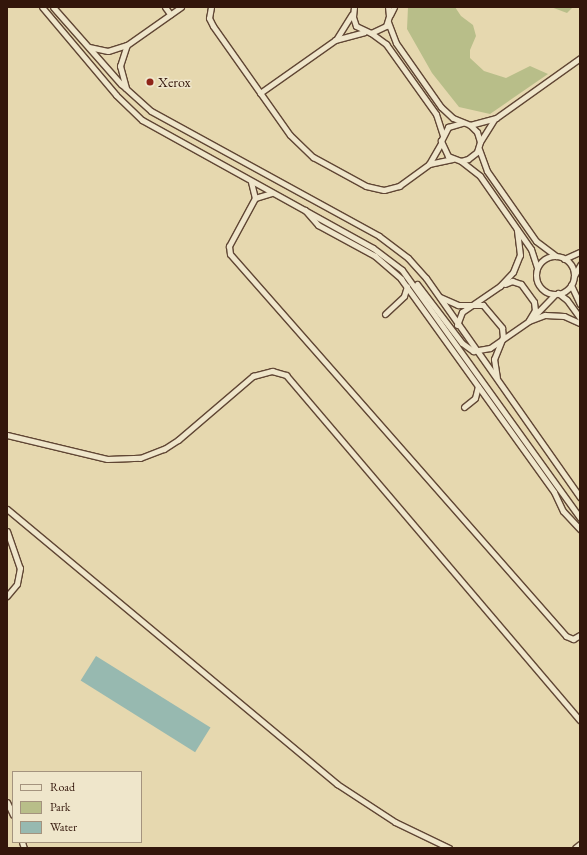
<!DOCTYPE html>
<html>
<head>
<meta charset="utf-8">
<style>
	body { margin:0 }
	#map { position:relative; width:587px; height:855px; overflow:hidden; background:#e6d8af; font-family:"EB Garamond",serif }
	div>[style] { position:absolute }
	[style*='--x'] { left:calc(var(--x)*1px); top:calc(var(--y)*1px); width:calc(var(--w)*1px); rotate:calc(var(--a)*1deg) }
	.green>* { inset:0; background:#b8be89 }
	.water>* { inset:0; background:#97b9b0; transform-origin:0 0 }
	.roads { filter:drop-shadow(1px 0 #604634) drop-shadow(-1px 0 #604634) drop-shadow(0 1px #604634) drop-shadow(0 -1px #604634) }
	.minor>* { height:5px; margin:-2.5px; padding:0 2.5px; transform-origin:2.5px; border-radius:2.5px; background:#efe6cb }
	.minor>.ring { margin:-2.5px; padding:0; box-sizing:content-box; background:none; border:5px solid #efe6cb; border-radius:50% }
	.dots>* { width:11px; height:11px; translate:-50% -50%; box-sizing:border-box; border:2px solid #efe6cb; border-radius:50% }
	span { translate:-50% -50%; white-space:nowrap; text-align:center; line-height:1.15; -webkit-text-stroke:3px #efe6cb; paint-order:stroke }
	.poi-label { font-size:14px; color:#33160b }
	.left { translate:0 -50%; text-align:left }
	.frame { position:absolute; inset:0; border:8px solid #33160b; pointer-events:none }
	.legend { position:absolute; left:12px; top:771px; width:130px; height:72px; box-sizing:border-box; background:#efe6cb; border:1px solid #a4937e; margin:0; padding:5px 7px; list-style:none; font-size:12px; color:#33160b }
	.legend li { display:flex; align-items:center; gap:8px; height:20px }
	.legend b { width:20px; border:1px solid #a4937e }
</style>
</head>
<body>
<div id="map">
	<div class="green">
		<div style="clip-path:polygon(408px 7px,455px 7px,461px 16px,473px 25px,476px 36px,470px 50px,470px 58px,484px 71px,506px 78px,530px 66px,548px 74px,490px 114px,459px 107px,432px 73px,407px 29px)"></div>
		<div style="clip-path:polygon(551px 7px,573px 7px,567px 13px)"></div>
	</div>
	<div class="water">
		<div style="left:96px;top:656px;width:135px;height:29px;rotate:32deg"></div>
	</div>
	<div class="roads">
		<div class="minor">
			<div style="--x:42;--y:7;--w:115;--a:49.9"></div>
			<div style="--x:116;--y:95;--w:36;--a:44"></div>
			<div style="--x:142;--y:120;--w:264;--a:29"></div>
			<div style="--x:373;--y:248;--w:36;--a:37"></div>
			<div style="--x:402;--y:270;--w:305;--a:54.3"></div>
			<div style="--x:53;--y:7;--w:103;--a:48.6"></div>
			<div style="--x:121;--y:84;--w:40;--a:42"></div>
			<div style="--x:151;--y:111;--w:260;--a:28.7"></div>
			<div style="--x:379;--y:236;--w:36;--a:37"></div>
			<div style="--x:408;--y:258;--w:27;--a:48"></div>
			<div style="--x:426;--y:278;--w:268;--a:54.9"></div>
			<div style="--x:165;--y:7;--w:9;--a:54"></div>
			<div style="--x:211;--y:7;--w:11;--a:100"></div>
			<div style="--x:209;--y:18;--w:9;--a:63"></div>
			<div style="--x:213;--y:26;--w:133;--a:54.8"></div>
			<div style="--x:290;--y:135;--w:32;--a:44"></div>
			<div style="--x:313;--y:157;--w:60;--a:28.7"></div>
			<div style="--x:366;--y:186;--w:18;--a:13"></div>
			<div style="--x:384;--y:190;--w:16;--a:-15"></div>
			<div style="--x:399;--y:186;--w:37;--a:-36"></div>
			<div style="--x:429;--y:164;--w:24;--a:-12"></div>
			<div style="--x:354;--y:7;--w:10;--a:96"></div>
			<div style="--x:353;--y:17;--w:9;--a:72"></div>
			<div style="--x:356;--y:26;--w:17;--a:25"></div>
			<div style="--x:371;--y:33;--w:17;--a:-25"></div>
			<div style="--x:386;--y:26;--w:10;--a:-73"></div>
			<div style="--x:389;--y:16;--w:9;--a:-96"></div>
			<div style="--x:390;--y:15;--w:9;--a:-63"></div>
			<div style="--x:388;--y:22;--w:22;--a:69"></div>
			<div style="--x:396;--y:43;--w:78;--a:54.9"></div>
			<div style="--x:441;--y:107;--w:16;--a:43"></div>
			<div style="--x:453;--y:118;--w:18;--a:22"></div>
			<div style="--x:470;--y:125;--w:10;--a:45"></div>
			<div style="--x:477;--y:132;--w:10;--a:73"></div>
			<div style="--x:480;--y:142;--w:10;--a:107"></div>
			<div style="--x:477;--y:152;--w:11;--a:142"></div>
			<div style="--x:468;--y:159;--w:7;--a:164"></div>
			<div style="--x:461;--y:161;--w:14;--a:-159"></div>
			<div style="--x:448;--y:156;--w:17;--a:-115"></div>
			<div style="--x:441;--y:141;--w:16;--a:-63"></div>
			<div style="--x:448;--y:127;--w:15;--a:-16"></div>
			<div style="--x:371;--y:33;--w:19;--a:36"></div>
			<div style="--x:386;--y:44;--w:86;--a:54.5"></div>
			<div style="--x:436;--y:114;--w:22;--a:72"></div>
			<div style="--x:337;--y:38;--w:28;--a:-58"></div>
			<div style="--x:89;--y:47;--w:19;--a:12"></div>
			<div style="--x:108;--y:51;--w:20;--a:-18"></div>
			<div style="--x:127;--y:45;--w:66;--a:-35.1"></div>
			<div style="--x:126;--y:88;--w:23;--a:-105"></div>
			<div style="--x:120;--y:66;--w:22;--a:-72"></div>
			<div style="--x:260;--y:93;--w:92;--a:-35.2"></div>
			<div style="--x:335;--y:40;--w:30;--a:-15"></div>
			<div style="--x:470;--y:125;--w:27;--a:-15"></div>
			<div style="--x:496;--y:118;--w:103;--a:-35.5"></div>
			<div style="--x:480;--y:142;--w:26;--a:-58"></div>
			<div style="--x:479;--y:149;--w:23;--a:70"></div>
			<div style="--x:487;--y:171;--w:85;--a:55"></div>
			<div style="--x:536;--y:241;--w:25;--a:37"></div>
			<div style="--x:461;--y:161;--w:24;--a:38"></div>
			<div style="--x:480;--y:176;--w:89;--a:55.1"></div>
			<div style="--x:531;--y:249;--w:19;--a:72"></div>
			<div style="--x:429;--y:164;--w:24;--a:-60"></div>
			<div style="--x:251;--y:182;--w:16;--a:76"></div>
			<div style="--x:255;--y:198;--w:55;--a:118.4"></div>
			<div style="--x:229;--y:246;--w:8;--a:83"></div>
			<div style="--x:230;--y:254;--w:509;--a:48.67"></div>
			<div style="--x:566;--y:636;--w:8;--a:23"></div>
			<div style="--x:573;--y:639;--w:8;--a:-30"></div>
			<div style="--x:255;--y:198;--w:17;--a:-17"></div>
			<div style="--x:305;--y:210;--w:20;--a:49"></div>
			<div style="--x:318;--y:225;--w:65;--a:28.5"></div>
			<div style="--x:375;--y:256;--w:35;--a:41"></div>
			<div style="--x:401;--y:279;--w:262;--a:54.3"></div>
			<div style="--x:554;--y:492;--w:21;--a:65"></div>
			<div style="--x:563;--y:511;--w:25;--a:47"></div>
			<div class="ring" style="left:536px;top:256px;width:33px;height:33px"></div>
			<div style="--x:564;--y:259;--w:17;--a:-24"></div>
			<div style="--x:574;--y:276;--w:13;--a:-61"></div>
			<div style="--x:417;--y:284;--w:74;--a:52.7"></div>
			<div style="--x:462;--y:343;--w:14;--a:36"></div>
			<div style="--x:473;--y:351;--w:17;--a:-10"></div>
			<div style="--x:490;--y:348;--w:47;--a:-34.7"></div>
			<div style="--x:529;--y:321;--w:17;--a:-21"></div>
			<div style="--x:545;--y:315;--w:19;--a:3"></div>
			<div style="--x:564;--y:316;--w:17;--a:24"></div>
			<div style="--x:505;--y:284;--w:8;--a:-23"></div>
			<div style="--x:512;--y:281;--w:9;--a:18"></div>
			<div style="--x:521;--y:284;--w:22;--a:54"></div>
			<div style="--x:534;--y:302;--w:8;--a:83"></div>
			<div style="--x:535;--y:310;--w:12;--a:121"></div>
			<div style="--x:571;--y:285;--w:21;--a:65"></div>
			<div style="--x:558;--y:293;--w:11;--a:38"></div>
			<div style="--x:567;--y:300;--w:22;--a:54"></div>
			<div style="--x:440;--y:297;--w:20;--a:24"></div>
			<div style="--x:458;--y:305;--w:25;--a:0"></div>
			<div style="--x:483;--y:305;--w:30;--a:50"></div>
			<div style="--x:502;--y:328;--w:9;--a:84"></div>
			<div style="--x:503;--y:337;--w:24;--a:112"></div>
			<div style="--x:494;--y:359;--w:18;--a:81"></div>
			<div style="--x:385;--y:314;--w:26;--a:-43"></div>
			<div style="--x:404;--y:296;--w:10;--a:-73"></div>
			<div style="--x:534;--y:316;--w:30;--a:-46"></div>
			<div style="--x:457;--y:325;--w:14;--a:-69"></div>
			<div style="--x:462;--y:312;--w:46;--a:-34.4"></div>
			<div style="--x:500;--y:286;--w:19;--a:-47"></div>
			<div style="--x:513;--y:272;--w:18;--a:-68"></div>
			<div style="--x:520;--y:255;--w:26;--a:-97"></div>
			<div style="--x:464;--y:407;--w:14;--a:-39"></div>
			<div style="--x:475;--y:398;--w:12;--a:-76"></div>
			<div style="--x:7;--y:435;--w:103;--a:13.5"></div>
			<div style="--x:107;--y:459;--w:33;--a:-2"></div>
			<div style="--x:140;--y:458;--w:26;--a:-21"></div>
			<div style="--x:164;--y:449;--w:17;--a:-33"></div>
			<div style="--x:178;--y:440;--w:99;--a:-40.5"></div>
			<div style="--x:253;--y:376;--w:20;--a:-15"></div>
			<div style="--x:272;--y:371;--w:15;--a:16"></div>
			<div style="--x:286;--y:375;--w:453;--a:49.6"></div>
			<div style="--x:7;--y:509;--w:430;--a:39.8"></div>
			<div style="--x:337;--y:784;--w:69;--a:33.2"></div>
			<div style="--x:395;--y:822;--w:60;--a:25.7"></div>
			<div style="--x:7;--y:531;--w:39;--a:71"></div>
			<div style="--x:20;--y:568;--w:16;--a:101"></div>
			<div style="--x:17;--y:584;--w:16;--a:130"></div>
			<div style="--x:7;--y:802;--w:14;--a:65"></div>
			<div style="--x:22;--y:842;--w:6;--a:72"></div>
			<div style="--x:575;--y:848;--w:6;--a:-39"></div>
		</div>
	</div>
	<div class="dots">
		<div style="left:150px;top:82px;background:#8f2418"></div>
	</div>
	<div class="poi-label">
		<span class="left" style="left:158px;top:82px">Xerox</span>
	</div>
	<div class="frame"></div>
	<ul class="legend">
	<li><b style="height:5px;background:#efe6cb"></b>Road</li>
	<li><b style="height:11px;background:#b8be89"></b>Park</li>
	<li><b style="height:11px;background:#97b9b0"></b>Water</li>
	</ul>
</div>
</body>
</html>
